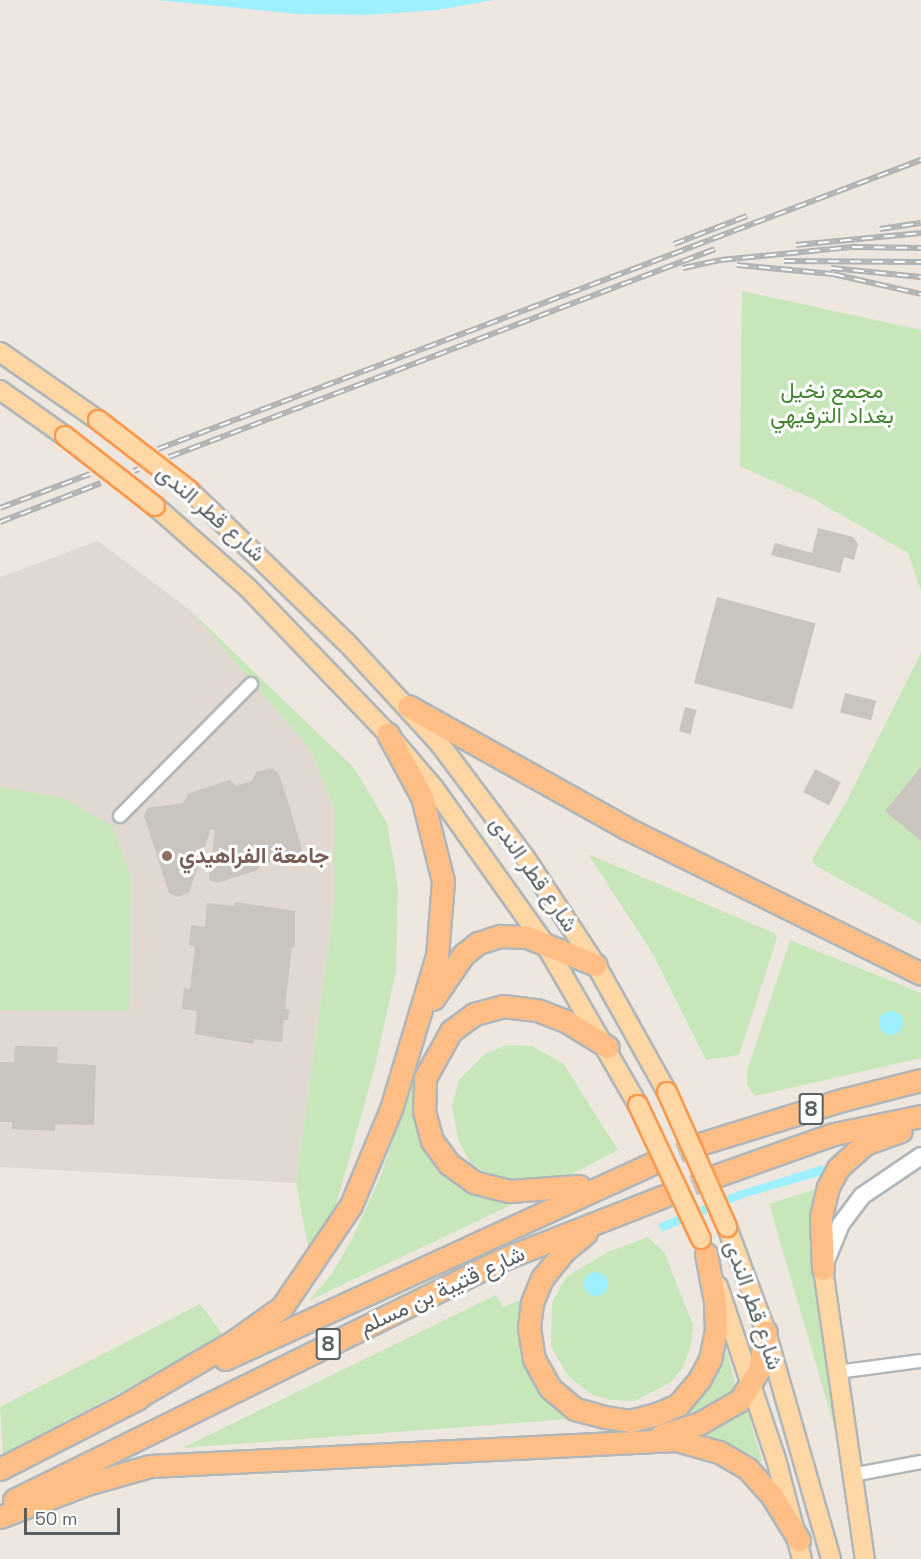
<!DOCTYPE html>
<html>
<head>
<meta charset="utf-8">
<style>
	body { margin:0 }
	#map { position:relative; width:921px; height:1559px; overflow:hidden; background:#ede7e0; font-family:"Space Grotesk",Vazirmatn,sans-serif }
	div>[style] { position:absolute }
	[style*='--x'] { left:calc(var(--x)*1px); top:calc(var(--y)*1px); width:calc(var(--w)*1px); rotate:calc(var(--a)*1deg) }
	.education>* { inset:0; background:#e0d8d1 }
	.green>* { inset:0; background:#c7e7bb }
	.water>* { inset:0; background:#9ff0ff }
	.round { border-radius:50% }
	.building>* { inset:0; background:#cac4bf; transform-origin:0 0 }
	.highway-tunnel>* { height:21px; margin-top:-10.5px; transform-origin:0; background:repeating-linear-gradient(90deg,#c8c5c1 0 21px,transparent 0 31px) }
	.roads { filter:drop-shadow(2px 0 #b1b6b9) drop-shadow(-2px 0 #b1b6b9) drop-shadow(0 2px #b1b6b9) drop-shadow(0 -2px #b1b6b9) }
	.street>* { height:12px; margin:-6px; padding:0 6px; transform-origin:6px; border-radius:6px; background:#fff }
	.secondary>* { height:16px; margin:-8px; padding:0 8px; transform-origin:8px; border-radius:8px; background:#fff }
	.primary>* { height:18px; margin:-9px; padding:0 9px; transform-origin:9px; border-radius:9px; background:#ffd7a4 }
	.highway>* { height:21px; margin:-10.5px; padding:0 10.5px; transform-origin:10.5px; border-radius:10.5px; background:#ffbe86 }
	.rail>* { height:6px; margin-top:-3px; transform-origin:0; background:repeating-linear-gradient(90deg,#fff 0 11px,#b0b1b2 0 22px); box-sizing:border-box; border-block:2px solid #b0b1b2 }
	.bridges { filter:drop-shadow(2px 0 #fa994d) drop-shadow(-2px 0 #fa994d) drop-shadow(0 2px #fa994d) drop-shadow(0 -2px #fa994d) }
	.primary-bridge>* { height:18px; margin:-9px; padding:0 9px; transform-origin:9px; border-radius:9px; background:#ffd7a4 }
	.dots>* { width:16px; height:16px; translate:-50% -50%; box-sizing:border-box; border:3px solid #fff; border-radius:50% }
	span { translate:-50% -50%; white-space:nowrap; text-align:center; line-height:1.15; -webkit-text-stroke:6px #fff; paint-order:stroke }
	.shield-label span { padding:2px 4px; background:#fff; border:2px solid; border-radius:4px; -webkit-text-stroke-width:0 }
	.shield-label { font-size:21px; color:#596063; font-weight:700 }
	.park-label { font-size:22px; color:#42842e }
	.street-label { font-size:22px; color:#596063 }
	.education-label { font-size:22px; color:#785e54; font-weight:700 }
	.left { translate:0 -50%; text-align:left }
	.scale { position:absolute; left:24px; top:1508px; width:96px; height:27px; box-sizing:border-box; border:3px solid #596063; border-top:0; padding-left:8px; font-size:18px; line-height:21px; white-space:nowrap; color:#596063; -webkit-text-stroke:4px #fff; paint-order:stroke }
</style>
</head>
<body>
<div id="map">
	<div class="education">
		<div style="clip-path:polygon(98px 541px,190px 610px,311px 750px,334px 808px,334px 905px,296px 1183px,0 1167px,0 577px)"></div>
	</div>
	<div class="green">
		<div style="clip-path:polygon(742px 291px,921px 330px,921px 591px,908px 553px,815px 500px,740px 466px)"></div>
		<div style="clip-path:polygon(190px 610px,355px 769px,387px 823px,398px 887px,396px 971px,375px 1066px,335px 1209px,309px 1251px,296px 1183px,334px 905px,334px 808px,311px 750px)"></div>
		<div style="clip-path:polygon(921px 653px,921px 924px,816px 866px,812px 859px,844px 806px)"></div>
		<div style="clip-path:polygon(0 787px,63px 798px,112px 826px,131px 877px,129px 1011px,0 1010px)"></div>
		<div style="clip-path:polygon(588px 854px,774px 933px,777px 938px,739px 1055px,706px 1060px,653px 954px)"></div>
		<div style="clip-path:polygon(790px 940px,921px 993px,921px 1058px,755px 1096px,747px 1085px,747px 1071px)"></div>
		<div style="clip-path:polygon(507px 1045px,531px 1046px,563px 1063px,618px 1150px,570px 1175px,530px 1183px,494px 1178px,470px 1163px,458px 1139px,452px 1106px,459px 1080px,485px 1054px)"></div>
		<div style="clip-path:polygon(413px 1081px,414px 1122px,431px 1159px,445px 1174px,479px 1195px,520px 1201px,308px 1301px,332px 1274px,354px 1235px,381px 1175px)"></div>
		<div style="clip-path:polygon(825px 1186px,840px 1446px,769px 1204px)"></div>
		<div style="clip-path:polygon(648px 1237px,664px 1252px,693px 1325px,691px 1346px,683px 1367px,671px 1382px,635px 1401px,610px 1400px,591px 1394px,568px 1376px,551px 1346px,552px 1303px,566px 1277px,608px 1252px)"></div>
		<div style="clip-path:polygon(496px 1295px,503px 1307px,525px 1298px,523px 1348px,529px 1372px,542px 1393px,571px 1419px,182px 1448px)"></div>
		<div style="clip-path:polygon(200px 1304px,225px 1337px,3px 1454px,0 1407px)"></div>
		<div style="clip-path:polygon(727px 1352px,737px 1392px,720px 1405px,665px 1425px,661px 1423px,703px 1389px)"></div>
		<div style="clip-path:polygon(746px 1406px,762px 1461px,758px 1463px,729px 1443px,697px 1432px)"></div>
	</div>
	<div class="water">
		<div style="clip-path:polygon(156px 0,493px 0,438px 10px,367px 15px,298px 14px)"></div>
		<div class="round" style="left:879px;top:1011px;width:24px;height:24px"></div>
		<div style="clip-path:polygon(823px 1165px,826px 1174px,743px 1198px,662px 1232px,658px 1224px,739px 1191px)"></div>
		<div class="round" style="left:584px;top:1272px;width:24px;height:24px"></div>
	</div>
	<div class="building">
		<div style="clip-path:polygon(818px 528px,853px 537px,858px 544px,854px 560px,844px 557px,840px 573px,771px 555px,775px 543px,812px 553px)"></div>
		<div style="left:717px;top:597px;width:102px;height:89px;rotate:15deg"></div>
		<div style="left:845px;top:693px;width:32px;height:20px;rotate:14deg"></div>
		<div style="left:685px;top:707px;width:12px;height:25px;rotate:14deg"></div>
		<div style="clip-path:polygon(921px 767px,921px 841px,885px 811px)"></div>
		<div style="clip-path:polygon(270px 768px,278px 772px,289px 805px,302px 849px,299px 859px,261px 863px,258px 870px,217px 883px,209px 880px,215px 830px,211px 829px,189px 892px,178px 897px,169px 893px,144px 816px,148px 808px,183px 803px,188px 794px,230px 780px,236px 786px,252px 781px,256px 772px)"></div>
		<div style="left:815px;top:769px;width:29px;height:26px;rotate:27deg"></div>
		<div style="clip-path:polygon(235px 902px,295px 911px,295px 948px,292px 947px,285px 1009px,289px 1009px,288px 1020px,284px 1020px,282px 1042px,254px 1039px,253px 1044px,195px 1034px,197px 1011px,182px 1009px,184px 988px,190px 989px,195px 946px,189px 945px,191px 925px,205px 927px,207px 903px,235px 906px)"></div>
		<div style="clip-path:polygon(15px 1046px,58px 1047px,57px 1063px,96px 1065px,94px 1125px,55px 1124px,55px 1131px,12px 1129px,12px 1122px,0 1122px,0 1062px,14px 1062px)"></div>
	</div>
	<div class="highway-tunnel">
		<div style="--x:650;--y:1164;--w:57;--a:-21.6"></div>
		<div style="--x:664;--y:1196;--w:58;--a:-21.3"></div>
	</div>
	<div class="roads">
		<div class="street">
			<div style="--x:120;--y:816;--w:186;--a:-45.2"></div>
			<div style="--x:837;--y:1372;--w:85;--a:-7.5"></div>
			<div style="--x:852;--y:1475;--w:70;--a:-10.7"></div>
		</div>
		<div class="secondary">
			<div style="--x:825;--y:1263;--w:42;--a:-67.7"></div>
			<div style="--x:841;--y:1224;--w:35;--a:-53"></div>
			<div style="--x:862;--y:1196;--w:71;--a:-34.1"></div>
		</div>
		<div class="primary">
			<div style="--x:0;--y:352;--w:119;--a:34.8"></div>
			<div style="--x:0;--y:390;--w:80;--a:35.3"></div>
			<div style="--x:189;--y:490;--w:221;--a:44.1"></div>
			<div style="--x:348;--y:644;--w:134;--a:47.4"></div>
			<div style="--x:439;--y:743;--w:145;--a:53.1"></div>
			<div style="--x:526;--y:859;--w:127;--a:56.6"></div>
			<div style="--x:596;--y:965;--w:145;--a:60.8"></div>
			<div style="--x:155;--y:506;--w:124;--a:41.4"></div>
			<div style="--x:248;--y:588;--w:202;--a:46.2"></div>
			<div style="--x:388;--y:734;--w:71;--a:49.6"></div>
			<div style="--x:434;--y:788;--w:191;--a:54.6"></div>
			<div style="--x:545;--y:944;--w:186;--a:60"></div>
			<div style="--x:727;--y:1227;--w:112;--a:69.6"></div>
			<div style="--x:766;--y:1332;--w:236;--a:74"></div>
			<div style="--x:823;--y:1269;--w:293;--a:81.8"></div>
			<div style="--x:718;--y:1286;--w:182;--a:71.5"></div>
			<div style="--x:776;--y:1459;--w:103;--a:75.4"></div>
		</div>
		<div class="highway">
			<div style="--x:408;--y:706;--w:250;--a:29.2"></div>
			<div style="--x:626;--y:828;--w:329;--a:26.3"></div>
			<div style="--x:433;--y:999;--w:53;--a:-55.7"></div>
			<div style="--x:463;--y:955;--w:19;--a:-39"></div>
			<div style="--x:478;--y:943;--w:23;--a:-18"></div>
			<div style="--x:500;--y:936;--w:27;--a:2"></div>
			<div style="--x:527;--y:937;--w:74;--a:22.1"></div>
			<div style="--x:703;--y:1143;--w:145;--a:-17.2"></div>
			<div style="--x:842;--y:1100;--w:81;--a:-14.2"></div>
			<div style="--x:718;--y:1175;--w:123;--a:-19.5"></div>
			<div style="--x:834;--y:1134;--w:89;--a:-11.7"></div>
			<div style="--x:579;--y:1186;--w:70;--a:175.9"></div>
			<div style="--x:509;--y:1191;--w:36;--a:-166"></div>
			<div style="--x:474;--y:1182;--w:31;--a:-144"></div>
			<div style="--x:449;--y:1164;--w:29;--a:-126"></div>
			<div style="--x:432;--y:1141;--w:30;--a:-105"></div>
			<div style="--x:424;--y:1112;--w:34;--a:-88"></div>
			<div style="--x:425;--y:1078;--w:54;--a:-61"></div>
			<div style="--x:451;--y:1031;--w:29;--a:-36"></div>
			<div style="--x:474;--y:1014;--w:30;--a:-15"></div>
			<div style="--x:503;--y:1006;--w:34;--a:7"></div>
			<div style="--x:537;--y:1010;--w:31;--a:21"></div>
			<div style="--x:566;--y:1021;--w:49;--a:31.8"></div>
			<div style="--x:586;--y:1233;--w:27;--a:141"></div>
			<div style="--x:565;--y:1250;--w:36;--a:129"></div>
			<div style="--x:542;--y:1278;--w:27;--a:112"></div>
			<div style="--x:532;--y:1303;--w:25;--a:97"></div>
			<div style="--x:529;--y:1328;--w:31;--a:81"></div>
			<div style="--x:534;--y:1359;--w:33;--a:61"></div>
			<div style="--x:550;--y:1388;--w:33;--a:40"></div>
			<div style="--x:575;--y:1409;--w:31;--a:15"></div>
			<div style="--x:605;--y:1417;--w:25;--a:9"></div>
			<div style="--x:630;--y:1421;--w:30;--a:-15"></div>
			<div style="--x:659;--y:1413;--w:21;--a:-23"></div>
			<div style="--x:678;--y:1405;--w:33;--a:-50"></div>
			<div style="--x:699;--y:1380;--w:24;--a:-62"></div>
			<div style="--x:710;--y:1359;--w:29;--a:-78"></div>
			<div style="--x:716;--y:1331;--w:30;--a:-92"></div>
			<div style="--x:715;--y:1301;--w:48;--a:-100.8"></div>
			<div style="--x:823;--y:1269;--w:52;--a:-92.2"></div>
			<div style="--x:821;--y:1217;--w:31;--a:-77"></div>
			<div style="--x:828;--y:1187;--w:21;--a:-62"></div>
			<div style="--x:838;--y:1168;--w:36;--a:-42"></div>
			<div style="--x:865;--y:1144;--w:38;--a:-20"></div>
			<div style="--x:225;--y:1359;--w:468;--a:-24.6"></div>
			<div style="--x:128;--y:1403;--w:123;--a:-30.3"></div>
			<div style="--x:234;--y:1341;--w:59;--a:-35.3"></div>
			<div style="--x:282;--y:1307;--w:123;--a:-55.9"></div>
			<div style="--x:351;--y:1205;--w:104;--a:-67.4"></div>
			<div style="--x:391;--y:1109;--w:160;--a:-73.3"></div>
			<div style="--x:437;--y:956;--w:75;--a:-85.4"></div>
			<div style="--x:443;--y:881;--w:87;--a:-104"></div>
			<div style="--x:422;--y:797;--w:72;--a:-118.4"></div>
			<div style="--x:661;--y:1435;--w:41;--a:-17.1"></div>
			<div style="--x:700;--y:1423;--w:46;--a:-29.9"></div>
			<div style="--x:740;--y:1400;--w:36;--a:-58"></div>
			<div style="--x:759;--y:1370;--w:39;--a:-80"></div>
			<div style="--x:0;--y:1469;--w:156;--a:-27.1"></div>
			<div style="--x:14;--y:1500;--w:543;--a:-26.23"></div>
			<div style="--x:501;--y:1260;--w:175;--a:-21.4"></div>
			<div style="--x:0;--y:1517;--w:93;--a:-20.8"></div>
			<div style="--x:87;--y:1484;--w:66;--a:-15.9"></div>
			<div style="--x:150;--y:1466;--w:527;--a:-2.83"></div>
			<div style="--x:676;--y:1440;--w:45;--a:15.6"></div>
			<div style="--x:719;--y:1452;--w:32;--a:30"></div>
			<div style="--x:747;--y:1468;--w:38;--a:48"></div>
			<div style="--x:772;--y:1496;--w:52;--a:58.5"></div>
		</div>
	</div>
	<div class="rail">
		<div style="--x:880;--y:229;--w:41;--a:-8.3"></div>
		<div style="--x:674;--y:244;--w:78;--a:-21"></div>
		<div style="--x:796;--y:245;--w:126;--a:-5.5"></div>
		<div style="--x:784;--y:261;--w:137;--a:0.4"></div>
		<div style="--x:737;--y:265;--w:96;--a:5.4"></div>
		<div style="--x:833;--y:274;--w:90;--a:12.8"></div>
		<div style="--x:683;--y:268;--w:39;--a:-12"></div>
		<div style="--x:721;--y:260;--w:132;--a:-5.7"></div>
		<div style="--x:852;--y:247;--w:69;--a:0.8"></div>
		<div style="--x:831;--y:268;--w:90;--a:5.7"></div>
		<div style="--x:158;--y:449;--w:816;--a:-20.75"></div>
		<div style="--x:169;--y:457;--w:584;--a:-20.85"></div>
		<div style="--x:134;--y:471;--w:5;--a:-22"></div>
		<div style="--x:0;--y:508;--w:96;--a:-20.7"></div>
		<div style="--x:0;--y:522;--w:108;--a:-21.1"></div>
	</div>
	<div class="bridges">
		<div class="primary-bridge">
			<div style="--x:98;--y:420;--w:115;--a:37.6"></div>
			<div style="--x:65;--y:436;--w:114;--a:37.9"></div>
			<div style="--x:667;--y:1092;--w:148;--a:66"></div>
			<div style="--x:638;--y:1105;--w:148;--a:64.8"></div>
		</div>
	</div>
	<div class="dots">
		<div style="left:167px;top:856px;background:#8d6e63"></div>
	</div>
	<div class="shield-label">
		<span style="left:811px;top:1109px">8</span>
		<span style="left:328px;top:1344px">8</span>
	</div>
	<div class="park-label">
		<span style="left:832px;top:403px">مجمع نخيل<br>بغداد الترفيهي</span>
	</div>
	<div class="street-label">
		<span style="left:211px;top:513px;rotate:41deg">شارع قطر الندى</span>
		<span style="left:534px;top:874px;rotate:55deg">شارع قطر الندى</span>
		<span style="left:442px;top:1290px;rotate:-25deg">شارع قتيبة بن مسلم</span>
		<span style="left:754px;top:1305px;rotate:71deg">شارع قطر الندى</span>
	</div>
	<div class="education-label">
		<span class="left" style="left:179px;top:856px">جامعة الفراهيدي</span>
	</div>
	<div class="scale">50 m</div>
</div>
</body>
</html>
